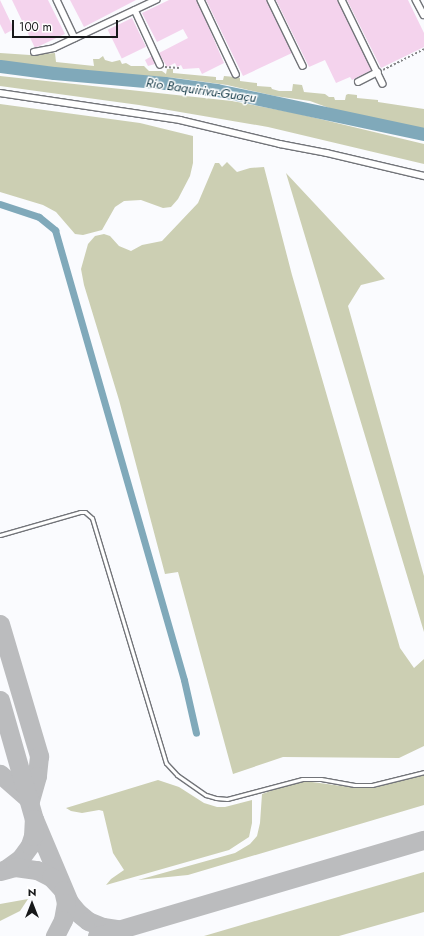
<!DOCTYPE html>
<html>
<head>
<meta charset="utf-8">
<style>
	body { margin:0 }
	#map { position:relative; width:424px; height:936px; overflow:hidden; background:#fafbfe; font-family:Jost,sans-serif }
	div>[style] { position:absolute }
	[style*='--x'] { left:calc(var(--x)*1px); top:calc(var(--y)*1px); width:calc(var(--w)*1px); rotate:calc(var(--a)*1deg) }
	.green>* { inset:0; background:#cccfb3 }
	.canal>* { height:7px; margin:-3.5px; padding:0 3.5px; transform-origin:3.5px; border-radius:3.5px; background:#80a9ba }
	.river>* { height:13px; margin:-6.5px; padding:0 6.5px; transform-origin:6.5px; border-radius:6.5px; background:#80a9ba }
	.taxiway>* { height:19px; margin:-9.5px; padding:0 9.5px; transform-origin:9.5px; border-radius:9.5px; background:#bbbcbe }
	.building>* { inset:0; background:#f4d3ed; transform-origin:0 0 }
	.path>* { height:1.5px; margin-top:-0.75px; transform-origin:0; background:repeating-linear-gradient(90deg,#848587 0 2px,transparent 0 4px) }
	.roads { filter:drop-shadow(1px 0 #727479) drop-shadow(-1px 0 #727479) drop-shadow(0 1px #727479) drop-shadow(0 -1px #727479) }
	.lane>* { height:3px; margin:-1.5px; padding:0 1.5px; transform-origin:1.5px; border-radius:1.5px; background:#fff }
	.street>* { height:5.5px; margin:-2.75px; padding:0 2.75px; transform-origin:2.75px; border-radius:2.75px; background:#fff }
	span { translate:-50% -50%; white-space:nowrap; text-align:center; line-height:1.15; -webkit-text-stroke:3px #fff; paint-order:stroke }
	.water-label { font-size:13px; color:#103644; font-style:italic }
	.north { position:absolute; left:12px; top:884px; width:40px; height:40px; -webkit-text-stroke:3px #fff; paint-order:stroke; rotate:0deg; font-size:11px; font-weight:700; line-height:16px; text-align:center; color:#17181a }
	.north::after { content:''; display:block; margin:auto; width:14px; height:18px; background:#17181a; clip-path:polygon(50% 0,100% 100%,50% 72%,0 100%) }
	.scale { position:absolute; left:12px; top:20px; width:106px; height:18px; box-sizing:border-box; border:2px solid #17181a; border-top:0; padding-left:5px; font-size:12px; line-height:14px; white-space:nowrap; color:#17181a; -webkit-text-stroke:3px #fff; paint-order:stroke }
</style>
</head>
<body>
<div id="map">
	<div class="green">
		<div style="clip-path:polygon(0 53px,30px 55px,55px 53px,56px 62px,94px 66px,93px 59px,99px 59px,103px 56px,105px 60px,112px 62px,120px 60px,122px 64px,126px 63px,131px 66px,144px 66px,149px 71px,162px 71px,166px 74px,167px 69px,173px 69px,173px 73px,216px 77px,216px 80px,223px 80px,224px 76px,235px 77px,240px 78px,240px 81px,257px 83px,257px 86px,271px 87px,272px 89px,279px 91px,292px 91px,293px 84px,302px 85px,304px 92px,325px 94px,329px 97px,334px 97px,335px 100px,345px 100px,346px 95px,348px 94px,357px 95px,357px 98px,378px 100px,378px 102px,424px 109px,424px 131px,332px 109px,310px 101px,275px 96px,227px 85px,176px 78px,100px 73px,0 61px)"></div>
		<div style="clip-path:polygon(0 76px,232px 101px,295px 113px,424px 144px,424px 164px,268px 127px,139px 105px,0 86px)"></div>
		<div style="clip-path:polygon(0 104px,140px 123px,193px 136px,193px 163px,190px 176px,178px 199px,171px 207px,163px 208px,141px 200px,124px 201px,115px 207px,102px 230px,83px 235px,75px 234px,56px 212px,43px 205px,0 192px)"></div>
		<div style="clip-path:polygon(227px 162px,237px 172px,250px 168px,264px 167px,292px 275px,400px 648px,414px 668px,424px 659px,424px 746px,399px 758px,283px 757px,233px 774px,178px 572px,165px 574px,119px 400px,84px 285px,81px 269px,88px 244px,95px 236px,104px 234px,110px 236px,119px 246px,131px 251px,142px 245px,162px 241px,198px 203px,215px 163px,219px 163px,222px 167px)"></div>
		<div style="clip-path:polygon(286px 173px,385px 279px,361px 285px,348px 306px,424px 576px,424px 632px)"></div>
		<div style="clip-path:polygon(424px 774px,424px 805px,188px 875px,138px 880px,235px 853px,250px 844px,257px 836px,260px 823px,262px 794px,296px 782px,312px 782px,357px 788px,374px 788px)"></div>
		<div style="clip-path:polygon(158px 780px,179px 787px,204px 803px,217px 807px,225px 807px,252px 800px,252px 823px,249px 837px,229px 850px,106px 885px,111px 879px,124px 870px,113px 853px,103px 811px,99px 810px,82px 813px,71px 811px,66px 808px)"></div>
		<div style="clip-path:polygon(424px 872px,424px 912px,339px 936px,204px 936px)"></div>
		<div style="clip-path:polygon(28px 899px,20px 911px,0 921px,0 904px)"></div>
	</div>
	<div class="canal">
		<div style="--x:0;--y:204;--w:41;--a:18.4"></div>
		<div style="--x:39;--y:217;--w:21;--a:39"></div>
		<div style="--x:55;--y:230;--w:468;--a:74"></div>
		<div style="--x:184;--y:680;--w:54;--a:77.2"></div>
	</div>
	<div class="river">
		<div style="--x:0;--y:66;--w:54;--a:7.4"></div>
		<div style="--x:54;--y:73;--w:111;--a:5.1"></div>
		<div style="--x:165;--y:83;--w:52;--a:7.7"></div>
		<div style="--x:217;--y:90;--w:212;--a:12"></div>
	</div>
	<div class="taxiway">
		<div style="--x:0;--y:624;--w:138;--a:73.5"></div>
		<div style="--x:39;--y:756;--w:20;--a:96"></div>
		<div style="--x:37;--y:776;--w:25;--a:106"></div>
		<div style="--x:30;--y:800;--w:40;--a:-139"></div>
		<div style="--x:0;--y:700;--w:124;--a:74.1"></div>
		<div style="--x:34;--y:819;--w:90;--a:67.1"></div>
		<div style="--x:69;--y:902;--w:13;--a:51"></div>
		<div style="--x:77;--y:912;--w:14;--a:39"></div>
		<div style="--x:88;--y:921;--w:16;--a:22"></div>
		<div style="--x:103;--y:927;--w:15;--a:8"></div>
		<div style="--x:6;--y:869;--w:17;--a:-36"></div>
		<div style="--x:20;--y:859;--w:17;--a:-54"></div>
		<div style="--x:30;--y:845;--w:9;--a:-72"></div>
		<div style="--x:33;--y:836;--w:17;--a:-87"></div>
		<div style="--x:0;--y:871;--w:16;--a:-15"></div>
		<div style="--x:15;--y:867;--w:22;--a:8"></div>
		<div style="--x:37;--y:870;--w:16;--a:27"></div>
		<div style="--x:51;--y:877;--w:18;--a:47"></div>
		<div style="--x:63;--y:890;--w:13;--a:77"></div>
		<div style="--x:66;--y:903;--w:17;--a:100"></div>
		<div style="--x:63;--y:920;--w:18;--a:117"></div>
		<div style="--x:97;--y:936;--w:341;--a:-16.4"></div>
	</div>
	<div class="building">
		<div style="clip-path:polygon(0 0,14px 29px,5px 34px,0 24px)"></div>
		<div style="clip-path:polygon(12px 0,48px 0,65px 34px,35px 48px)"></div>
		<div style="clip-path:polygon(70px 0,136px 0,84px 27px)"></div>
		<div style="clip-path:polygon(169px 0,197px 0,224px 63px,202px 74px,199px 68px,183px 69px,181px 65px,177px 67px,175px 63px,167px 67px,159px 53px,188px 38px,183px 29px,157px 42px,142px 13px)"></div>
		<div style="clip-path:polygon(206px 0,267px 0,292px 53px,243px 76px)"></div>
		<div style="clip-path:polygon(276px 0,338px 0,372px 70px,352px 80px,350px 77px,336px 83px,325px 60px,309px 67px)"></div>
		<div style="clip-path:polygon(347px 0,408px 0,424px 33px,424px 47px,381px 68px)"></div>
		<div style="left:132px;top:18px;width:32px;height:27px;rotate:64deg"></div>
		<div style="clip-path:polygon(152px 56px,155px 64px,148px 66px,145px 60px)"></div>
	</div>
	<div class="path">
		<div style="--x:165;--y:67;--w:14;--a:4"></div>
		<div style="--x:383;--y:70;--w:46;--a:-27.1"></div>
	</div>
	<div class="roads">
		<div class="lane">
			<div style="--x:0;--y:535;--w:83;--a:-16"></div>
			<div style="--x:80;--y:512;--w:5;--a:0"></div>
			<div style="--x:85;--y:512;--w:9;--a:41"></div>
			<div style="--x:92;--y:518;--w:256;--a:73.2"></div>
			<div style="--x:166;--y:763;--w:16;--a:47"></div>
			<div style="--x:177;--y:775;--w:35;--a:35"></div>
			<div style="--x:206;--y:795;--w:10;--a:17"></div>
			<div style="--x:216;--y:798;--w:11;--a:5"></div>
			<div style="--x:227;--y:799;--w:78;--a:-14.9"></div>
			<div style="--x:302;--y:779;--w:19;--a:0"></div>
			<div style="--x:321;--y:779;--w:34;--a:10"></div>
			<div style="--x:354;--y:785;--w:18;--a:0"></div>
			<div style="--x:372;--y:785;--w:54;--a:-14"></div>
		</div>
		<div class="street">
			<div style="--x:57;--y:0;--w:42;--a:64.7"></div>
			<div style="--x:201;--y:0;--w:82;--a:64.7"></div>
			<div style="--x:271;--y:0;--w:73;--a:64.1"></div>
			<div style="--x:342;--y:0;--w:93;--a:64"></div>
			<div style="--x:416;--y:0;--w:17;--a:62"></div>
			<div style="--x:135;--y:10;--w:60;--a:65.2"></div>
			<div style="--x:34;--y:52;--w:20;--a:-11"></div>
			<div style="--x:54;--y:48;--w:113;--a:-25.2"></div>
			<div style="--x:358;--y:82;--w:22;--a:-27"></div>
			<div style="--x:0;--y:93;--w:182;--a:8.5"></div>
			<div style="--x:180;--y:120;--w:103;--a:13.5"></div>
			<div style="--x:280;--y:144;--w:48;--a:10.8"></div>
			<div style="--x:327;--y:153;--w:100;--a:13.3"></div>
		</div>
	</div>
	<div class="water-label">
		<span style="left:201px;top:91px;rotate:8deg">Rio Baquirivu-Guaçu</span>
	</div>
	<div class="north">N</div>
	<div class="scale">100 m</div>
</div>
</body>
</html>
